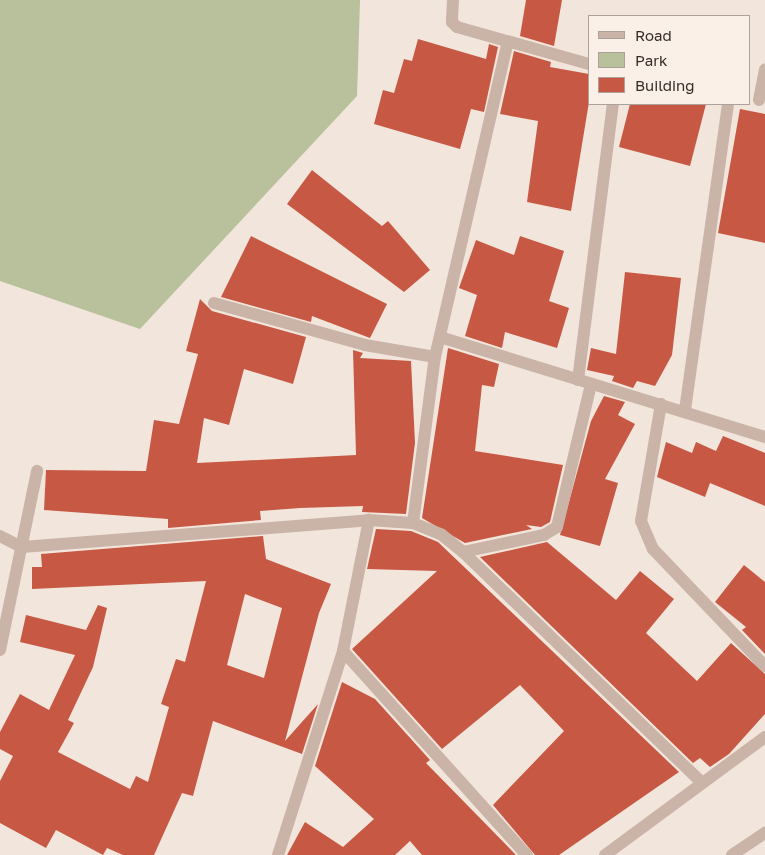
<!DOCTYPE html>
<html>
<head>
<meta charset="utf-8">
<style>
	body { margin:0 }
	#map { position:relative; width:765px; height:855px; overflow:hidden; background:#f2e5db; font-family:"Golos Text",sans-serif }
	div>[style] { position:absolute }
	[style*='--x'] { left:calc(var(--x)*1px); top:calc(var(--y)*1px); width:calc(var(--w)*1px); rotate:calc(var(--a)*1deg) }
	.green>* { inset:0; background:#b8c19b }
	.building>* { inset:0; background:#c75844 }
	.minor>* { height:12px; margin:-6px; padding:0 6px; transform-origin:6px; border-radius:6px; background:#cab4a7 }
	span { translate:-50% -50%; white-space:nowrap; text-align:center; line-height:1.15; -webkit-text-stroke:4px #faf0e8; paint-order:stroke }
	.legend { position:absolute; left:588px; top:15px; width:162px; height:90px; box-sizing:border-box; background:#faf0e8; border:1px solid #aca19b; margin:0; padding:6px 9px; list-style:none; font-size:15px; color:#372b28 }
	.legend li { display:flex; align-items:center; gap:10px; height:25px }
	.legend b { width:25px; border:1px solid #aca19b }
</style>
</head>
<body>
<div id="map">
	<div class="green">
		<div style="clip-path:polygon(0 0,360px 0,357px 96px,140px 329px,0 281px)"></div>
	</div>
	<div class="building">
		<div style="clip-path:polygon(526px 0,562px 0,554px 46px,520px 36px)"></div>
		<div style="clip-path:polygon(418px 39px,486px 59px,489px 44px,498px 47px,484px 112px,471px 109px,460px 149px,374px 124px,383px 90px,394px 93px,404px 59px,412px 61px)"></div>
		<div style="clip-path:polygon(514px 51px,551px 62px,550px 67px,589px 74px,589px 102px,571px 211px,527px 202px,538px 121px,500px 114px)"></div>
		<div style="clip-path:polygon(630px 104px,706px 104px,690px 166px,619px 147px)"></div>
		<div style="clip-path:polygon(740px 109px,765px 114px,765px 243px,718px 233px)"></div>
		<div style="clip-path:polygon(312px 170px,382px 226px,388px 221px,430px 270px,404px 292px,287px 204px)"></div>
		<div style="clip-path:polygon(251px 236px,387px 304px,370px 338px,312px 316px,311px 322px,221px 297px)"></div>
		<div style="clip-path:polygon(520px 236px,564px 251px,549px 301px,569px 308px,557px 348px,505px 332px,502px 348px,465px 336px,477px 295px,459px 288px,476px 240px,514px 255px)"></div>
		<div style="clip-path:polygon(625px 272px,681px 278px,672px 355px,655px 386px,637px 381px,633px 388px,612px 381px,614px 376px,587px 370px,591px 348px,616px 354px)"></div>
		<div style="clip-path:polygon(200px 299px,212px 311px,306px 337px,293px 384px,244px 369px,229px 425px,204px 418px,197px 463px,356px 455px,353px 350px,363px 353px,360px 358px,411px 361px,415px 443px,406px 514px,362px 512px,363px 506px,300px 508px,260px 511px,261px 520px,168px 528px,168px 519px,44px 510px,46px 470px,146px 471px,154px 420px,179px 424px,198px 354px,186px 351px)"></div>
		<div style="clip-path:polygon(448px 348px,499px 364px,494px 387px,482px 385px,475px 451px,563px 465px,550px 522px,541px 527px,526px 525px,532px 529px,465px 543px,422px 518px)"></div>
		<div style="clip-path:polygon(604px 396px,625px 402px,618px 415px,635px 424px,605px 479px,618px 483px,600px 546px,560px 535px,591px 421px)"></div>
		<div style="clip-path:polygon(723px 436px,765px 453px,765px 506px,710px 483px,705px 497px,657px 477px,666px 442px,692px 453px,696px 442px,716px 451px)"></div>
		<div style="clip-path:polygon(376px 529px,411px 531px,438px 542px,679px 772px,559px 855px,535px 855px,493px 805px,564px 731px,520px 685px,442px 749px,352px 649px,437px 571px,367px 569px)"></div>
		<div style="clip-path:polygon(evenodd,263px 536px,266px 559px,331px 584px,319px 613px,285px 741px,318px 704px,302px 754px,213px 721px,193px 796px,182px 793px,154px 855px,123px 855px,107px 848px,103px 855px,56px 830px,46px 848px,0 823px,0 781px,13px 756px,0 749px,0 732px,20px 694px,49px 710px,75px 655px,20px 642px,26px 615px,86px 630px,98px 605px,107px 608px,93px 667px,68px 720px,74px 723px,58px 752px,130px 789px,136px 776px,148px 782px,169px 707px,161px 704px,176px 659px,185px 662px,206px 581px,32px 589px,32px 567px,42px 567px,41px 554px,263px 536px,245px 594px,282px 608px,264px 678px,227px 665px,245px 594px)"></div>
		<div style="clip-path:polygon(547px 542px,616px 600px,640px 571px,674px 599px,646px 633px,697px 681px,731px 643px,765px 674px,765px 714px,729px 754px,710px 767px,700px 758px,693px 763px,480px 557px)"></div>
		<div style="clip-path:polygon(744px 565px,765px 582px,765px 654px,742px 630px,746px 627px,715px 602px)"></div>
		<div style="clip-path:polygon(342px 682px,375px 699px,430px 760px,426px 763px,516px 855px,422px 855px,410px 841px,395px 855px,287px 855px,305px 822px,343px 847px,374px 819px,315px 766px)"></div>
	</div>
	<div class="minor">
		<div style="--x:453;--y:0;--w:22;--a:93"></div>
		<div style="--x:452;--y:22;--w:7;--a:45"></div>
		<div style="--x:457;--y:27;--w:137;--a:15.7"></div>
		<div style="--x:759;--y:100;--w:31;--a:-79"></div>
		<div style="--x:214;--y:303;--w:157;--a:15.5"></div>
		<div style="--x:365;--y:345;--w:71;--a:9.7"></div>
		<div style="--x:440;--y:337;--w:340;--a:17.1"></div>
		<div style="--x:578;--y:380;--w:278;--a:-82.8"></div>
		<div style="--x:661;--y:404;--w:119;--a:99.7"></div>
		<div style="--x:641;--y:521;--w:30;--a:67"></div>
		<div style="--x:653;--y:549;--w:162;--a:46.3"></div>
		<div style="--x:685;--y:410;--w:309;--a:-82"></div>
		<div style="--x:413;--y:523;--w:167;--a:-82.5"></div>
		<div style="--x:435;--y:357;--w:323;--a:-77"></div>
		<div style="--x:0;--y:536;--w:25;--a:27"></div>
		<div style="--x:22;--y:547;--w:348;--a:-4.4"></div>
		<div style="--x:369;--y:520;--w:44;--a:3.9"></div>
		<div style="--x:413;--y:523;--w:31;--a:22"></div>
		<div style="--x:442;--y:535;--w:27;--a:39"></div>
		<div style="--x:463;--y:552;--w:332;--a:44"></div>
		<div style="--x:463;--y:552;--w:83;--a:-11.9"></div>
		<div style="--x:544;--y:535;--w:15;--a:-32"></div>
		<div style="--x:557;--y:527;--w:147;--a:-76.6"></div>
		<div style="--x:0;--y:650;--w:183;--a:-78.3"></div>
		<div style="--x:343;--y:651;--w:275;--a:48"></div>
		<div style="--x:278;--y:855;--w:214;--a:-72.3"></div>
		<div style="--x:343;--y:651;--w:134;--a:-78.8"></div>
		<div style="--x:605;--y:855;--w:199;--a:-36.4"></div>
		<div style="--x:732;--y:855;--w:40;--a:-34"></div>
	</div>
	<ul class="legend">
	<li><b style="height:6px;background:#cab4a7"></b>Road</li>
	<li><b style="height:14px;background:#b8c19b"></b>Park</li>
	<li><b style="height:14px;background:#c75844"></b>Building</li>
	</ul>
</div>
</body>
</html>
